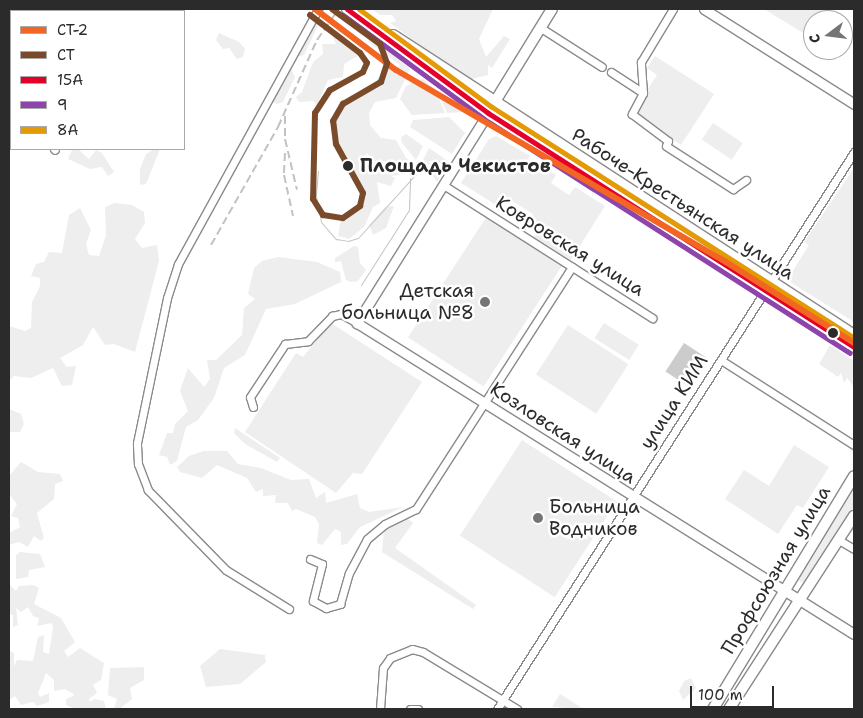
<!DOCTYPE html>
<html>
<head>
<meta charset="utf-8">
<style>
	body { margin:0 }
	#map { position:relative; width:863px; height:718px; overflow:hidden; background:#fff; font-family:"Shantell Sans",sans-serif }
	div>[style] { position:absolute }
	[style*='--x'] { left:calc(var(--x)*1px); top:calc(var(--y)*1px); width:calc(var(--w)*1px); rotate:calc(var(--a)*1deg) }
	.built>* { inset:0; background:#eee; transform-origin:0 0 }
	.water>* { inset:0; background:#ccc; transform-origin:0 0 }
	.roads { filter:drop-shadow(1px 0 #8a8a8a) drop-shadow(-1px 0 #8a8a8a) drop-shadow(0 1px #8a8a8a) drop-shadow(0 -1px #8a8a8a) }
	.minor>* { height:7px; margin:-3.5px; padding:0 3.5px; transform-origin:3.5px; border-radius:3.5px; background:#fff }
	.tertiary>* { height:9px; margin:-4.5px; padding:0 4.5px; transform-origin:4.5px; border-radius:4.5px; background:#fff }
	.secondary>* { height:10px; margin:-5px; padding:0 5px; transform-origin:5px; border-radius:5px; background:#fff }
	.primary>* { height:10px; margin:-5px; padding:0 5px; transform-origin:5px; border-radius:5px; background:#fff }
	.tram>* { height:1px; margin:-0.5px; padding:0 0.5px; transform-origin:0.5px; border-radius:0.5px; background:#c2c2c2 }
	.rail>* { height:2px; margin-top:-1px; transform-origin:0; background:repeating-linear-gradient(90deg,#c2c2c2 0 8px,transparent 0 12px) }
	.bus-1>* { height:5px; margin:-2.5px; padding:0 2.5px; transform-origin:2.5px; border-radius:2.5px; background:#e4002b }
	.bus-2>* { height:5px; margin:-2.5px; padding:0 2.5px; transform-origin:2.5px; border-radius:2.5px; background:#8e44ad }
	.bus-3>* { height:5px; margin:-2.5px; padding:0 2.5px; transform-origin:2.5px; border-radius:2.5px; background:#e39a04 }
	.rail-1>* { height:6px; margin:-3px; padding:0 3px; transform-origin:3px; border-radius:3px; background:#f26522 }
	.rail-2>* { height:6px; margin:-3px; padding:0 3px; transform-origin:3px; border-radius:3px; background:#7a4b2a }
	.dots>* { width:14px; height:14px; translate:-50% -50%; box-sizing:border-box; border:2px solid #fff; border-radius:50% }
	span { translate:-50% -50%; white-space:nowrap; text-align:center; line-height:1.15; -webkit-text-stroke:5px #fff; paint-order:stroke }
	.stop-label { font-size:19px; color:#2b2b2b; font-weight:700 }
	.left { translate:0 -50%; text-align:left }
	.street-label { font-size:19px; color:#2b2b2b }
	.poi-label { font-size:19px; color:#2b2b2b }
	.right { translate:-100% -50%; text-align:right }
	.frame { position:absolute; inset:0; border:10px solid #2b2b2b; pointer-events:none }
	.legend { position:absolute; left:10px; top:10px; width:175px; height:140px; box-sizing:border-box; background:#fff; border:1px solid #aaa; margin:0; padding:6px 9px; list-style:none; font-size:15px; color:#2b2b2b }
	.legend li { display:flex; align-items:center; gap:10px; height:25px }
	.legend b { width:25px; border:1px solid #aaa }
	.north { position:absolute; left:803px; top:10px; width:50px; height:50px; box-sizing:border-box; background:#fff; border:1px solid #aaa; border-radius:50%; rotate:255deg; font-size:14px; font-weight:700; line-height:20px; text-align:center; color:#2b2b2b }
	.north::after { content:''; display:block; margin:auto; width:18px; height:22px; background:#757575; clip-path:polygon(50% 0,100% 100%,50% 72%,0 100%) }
	.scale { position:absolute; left:690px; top:686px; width:84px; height:22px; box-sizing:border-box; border:2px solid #2b2b2b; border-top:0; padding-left:6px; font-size:15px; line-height:18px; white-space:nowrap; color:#2b2b2b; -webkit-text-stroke:4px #fff; paint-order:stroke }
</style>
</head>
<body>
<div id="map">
	<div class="built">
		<div style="clip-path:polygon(372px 9px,493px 9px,479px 39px,486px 57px,504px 36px,510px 39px,492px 68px,488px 65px,488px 75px,468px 80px,390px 23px,396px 21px,392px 15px,380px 15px)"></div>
		<div style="clip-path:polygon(764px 9px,832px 9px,825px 20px,813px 20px,813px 39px)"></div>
		<div style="clip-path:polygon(320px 21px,304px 55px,297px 57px,312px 24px)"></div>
		<div style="clip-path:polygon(336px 30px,355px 46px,359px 55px,344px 64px,343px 77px,328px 80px,317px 105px,313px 101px,299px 102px,296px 97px,302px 92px,313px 62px,323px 54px,322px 44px,336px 44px,332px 35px)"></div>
		<div style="clip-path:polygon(219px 33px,239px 42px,245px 49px,243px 57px,237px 59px,229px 48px,223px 49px,216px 40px)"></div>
		<div style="clip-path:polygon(373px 39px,410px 69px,396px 98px,375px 102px,369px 113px,370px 125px,381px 138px,396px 140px,406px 158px,417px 165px,407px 174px,391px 176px,395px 178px,391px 186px,377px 182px,380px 203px,373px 207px,364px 227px,349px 239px,338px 236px,341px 218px,355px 209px,362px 197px,333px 143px,330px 122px,340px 101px,373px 85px,387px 67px,395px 71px,400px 65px,367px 41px)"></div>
		<div style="clip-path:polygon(655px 56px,714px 94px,681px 145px,632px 113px,657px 75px,647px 68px)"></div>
		<div style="clip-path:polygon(291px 69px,295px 77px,283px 102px,277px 104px,273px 102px,275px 95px)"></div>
		<div style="clip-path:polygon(423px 79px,435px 89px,445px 113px,412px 115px,400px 99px,406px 86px)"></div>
		<div style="clip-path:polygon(437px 90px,464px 110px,463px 112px,447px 113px)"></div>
		<div style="clip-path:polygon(449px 117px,465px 133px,452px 154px,410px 127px,413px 120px)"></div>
		<div style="left:713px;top:123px;width:36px;height:20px;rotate:34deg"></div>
		<div style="clip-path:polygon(406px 134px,423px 146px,416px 160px,402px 143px,401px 137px)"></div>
		<div style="clip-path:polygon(496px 136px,530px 156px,523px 165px,535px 172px,546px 169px,556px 175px,551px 183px,569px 195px,575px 187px,605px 206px,571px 260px,534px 237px,538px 231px,526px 223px,533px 214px,503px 195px,496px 205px,461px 183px,489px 139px)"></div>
		<div style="clip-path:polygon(429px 148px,448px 161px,437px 182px,422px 162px)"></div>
		<div style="clip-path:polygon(78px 149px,89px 159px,96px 150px,102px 153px,114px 172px,108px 176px,102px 167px,90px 169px,68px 159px,72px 150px)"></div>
		<div style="clip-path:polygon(154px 149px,160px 149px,146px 184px,140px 185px,140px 169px,146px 154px)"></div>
		<div style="clip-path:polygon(854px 168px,854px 322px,787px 280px,809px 245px,804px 242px)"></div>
		<div style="clip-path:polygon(114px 203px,132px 205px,144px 212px,145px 223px,135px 239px,142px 248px,157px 245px,159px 261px,135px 352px,114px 344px,105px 345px,93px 327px,83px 345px,60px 358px,67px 367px,76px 366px,72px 385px,62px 386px,53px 368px,31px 378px,14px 376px,9px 381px,9px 326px,25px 331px,31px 328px,32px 302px,40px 286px,40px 278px,31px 276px,36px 264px,44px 262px,49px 252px,62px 253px,69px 215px,80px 208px,91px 230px,86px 244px,89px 255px,99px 256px,106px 235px,105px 207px)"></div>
		<div style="clip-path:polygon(394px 206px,386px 228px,373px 235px,369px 225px,385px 207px)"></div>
		<div style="left:487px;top:216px;width:90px;height:145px;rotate:33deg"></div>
		<div style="clip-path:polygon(354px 246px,358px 247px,360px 263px,366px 270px,358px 281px,351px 282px,346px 280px,341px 261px,335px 262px,335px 258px)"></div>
		<div style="clip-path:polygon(278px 257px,317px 262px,340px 272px,341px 282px,295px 304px,266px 309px,245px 355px,224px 368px,214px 398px,198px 420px,186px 427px,177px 461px,170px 465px,167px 457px,159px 455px,167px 433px,173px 433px,175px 424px,188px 411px,180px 391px,188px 368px,204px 387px,210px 379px,207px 360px,216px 360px,242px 335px,244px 308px,255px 299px,248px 294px,254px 268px,262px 261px)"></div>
		<div style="clip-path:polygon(331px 323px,422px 382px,362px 474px,353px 473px,336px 493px,245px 432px,296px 353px,303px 357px)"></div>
		<div style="left:604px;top:323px;width:41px;height:18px;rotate:32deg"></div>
		<div style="left:568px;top:325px;width:72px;height:59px;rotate:33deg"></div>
		<div style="clip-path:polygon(830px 345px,854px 361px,854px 387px,847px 378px,844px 383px,841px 373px,838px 377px,819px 364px)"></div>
		<div style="clip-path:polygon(9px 409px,21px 414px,24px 424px,20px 432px,9px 432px)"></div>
		<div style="clip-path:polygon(235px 428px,280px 458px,277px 462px,245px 444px,234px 433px)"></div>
		<div style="left:522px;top:440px;width:113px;height:114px;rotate:33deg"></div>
		<div style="clip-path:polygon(794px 445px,829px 467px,803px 508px,797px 505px,778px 534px,725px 499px,744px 470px,769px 486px)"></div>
		<div style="clip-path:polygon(204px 451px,227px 451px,238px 464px,261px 468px,291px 480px,309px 479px,316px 498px,325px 492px,326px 503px,357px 494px,360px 508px,369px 512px,403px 507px,360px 527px,347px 544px,341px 545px,341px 532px,335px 529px,322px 545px,317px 543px,319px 524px,315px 517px,296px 509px,292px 511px,288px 503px,275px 503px,276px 495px,263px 496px,263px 489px,256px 492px,247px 478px,217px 465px,202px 478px,180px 472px,177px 467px,189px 456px)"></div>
		<div style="clip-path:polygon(21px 462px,38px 472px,60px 474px,63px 481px,55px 484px,54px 499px,37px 513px,44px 538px,41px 541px,34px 536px,28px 547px,19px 542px,9px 545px,9px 533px,20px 527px,18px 518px,11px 516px,17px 504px,9px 494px,9px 476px)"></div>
		<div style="clip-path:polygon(854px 485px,854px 510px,806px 585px,794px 578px)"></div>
		<div style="clip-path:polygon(406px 517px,413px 523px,395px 548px,476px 605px,473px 609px,382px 552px,384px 530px)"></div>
		<div style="clip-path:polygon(20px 552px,40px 554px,45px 567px,29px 570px,28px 577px,16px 579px,16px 555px)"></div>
		<div style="clip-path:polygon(9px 584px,16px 591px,19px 586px,33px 585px,39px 588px,34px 604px,61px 618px,75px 642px,64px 651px,68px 657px,80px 648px,104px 663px,101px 680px,93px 685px,97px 693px,89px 699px,90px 702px,94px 699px,104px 701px,106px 709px,75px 709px,66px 705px,66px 699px,75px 695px,65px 689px,54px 691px,54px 680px,46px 673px,38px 693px,40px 697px,49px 693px,49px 702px,37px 706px,33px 702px,21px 705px,15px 696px,9px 700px,9px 651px,14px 653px,14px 666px,17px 660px,33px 661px,38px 637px,44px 635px,43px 652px,49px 654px,53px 627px,52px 623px,37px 626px,39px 618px,33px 616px,28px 607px,21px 612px,16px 608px,18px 625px,13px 627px,13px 615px,9px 614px)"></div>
		<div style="clip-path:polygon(220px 649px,265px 655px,266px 662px,240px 684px,206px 687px,200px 666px)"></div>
		<div style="clip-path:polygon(144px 667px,144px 680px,130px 688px,132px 699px,119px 709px,114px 708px,117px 699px,108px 695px,110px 668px)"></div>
		<div style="clip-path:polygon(691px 678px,696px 688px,683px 700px,679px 691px,684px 681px)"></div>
		<div style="clip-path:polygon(560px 694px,582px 708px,581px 709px,552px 707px)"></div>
	</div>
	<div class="water">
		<div style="left:684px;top:343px;width:27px;height:34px;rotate:33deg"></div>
	</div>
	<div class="roads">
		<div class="minor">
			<div style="--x:541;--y:28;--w:72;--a:32.6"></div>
			<div style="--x:611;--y:72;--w:38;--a:33"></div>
			<div style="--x:643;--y:93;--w:24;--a:118"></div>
			<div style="--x:632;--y:114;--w:45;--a:36.9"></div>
			<div style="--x:668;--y:141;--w:5;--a:112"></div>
			<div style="--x:666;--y:146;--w:80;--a:32.7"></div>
			<div style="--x:733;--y:189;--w:16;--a:-35"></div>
			<div style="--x:643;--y:93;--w:31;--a:-94"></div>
			<div style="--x:641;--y:62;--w:62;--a:-58.9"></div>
			<div style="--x:9;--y:116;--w:2;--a:27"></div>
			<div style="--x:54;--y:149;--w:1;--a:45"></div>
			<div style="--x:445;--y:186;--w:246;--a:32.5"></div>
			<div style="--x:721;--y:360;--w:158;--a:32.6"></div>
			<div style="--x:253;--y:407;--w:10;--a:-107"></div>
			<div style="--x:250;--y:397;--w:64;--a:-56.6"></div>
			<div style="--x:285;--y:344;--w:23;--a:-7"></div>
			<div style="--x:308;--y:341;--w:35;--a:-46"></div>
			<div style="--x:332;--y:316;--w:9;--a:-13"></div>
			<div style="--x:341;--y:314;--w:18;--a:29"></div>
			<div style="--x:839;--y:540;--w:17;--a:31"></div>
			<div style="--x:310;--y:559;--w:13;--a:23"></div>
			<div style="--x:322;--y:564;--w:38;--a:104"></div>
			<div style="--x:313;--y:601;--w:15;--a:28"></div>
			<div style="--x:326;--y:608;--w:15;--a:-16"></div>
			<div style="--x:340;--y:604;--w:32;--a:-74"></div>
			<div style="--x:349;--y:573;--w:38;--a:-62"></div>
			<div style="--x:367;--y:539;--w:23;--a:-40"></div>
			<div style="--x:385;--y:524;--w:34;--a:-26"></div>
			<div style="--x:416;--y:509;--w:288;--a:-57.2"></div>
			<div style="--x:289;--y:609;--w:74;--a:-148.2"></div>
			<div style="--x:226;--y:570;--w:112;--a:-134.3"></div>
			<div style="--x:148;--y:490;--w:28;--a:-111"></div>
			<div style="--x:138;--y:464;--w:21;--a:-93"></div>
			<div style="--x:137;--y:443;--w:148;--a:-78.3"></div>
			<div style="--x:167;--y:298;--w:36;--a:-72"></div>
			<div style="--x:178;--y:264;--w:291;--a:-61.2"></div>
			<div style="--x:380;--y:709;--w:41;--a:-85.8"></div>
			<div style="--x:383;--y:668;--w:12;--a:-55"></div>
			<div style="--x:390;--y:658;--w:24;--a:-22"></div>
			<div style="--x:412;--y:649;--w:11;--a:15"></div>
			<div style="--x:423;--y:652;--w:110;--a:31.2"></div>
			<div style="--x:410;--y:709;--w:8;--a:0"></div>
			<div style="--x:497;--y:709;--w:662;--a:-57.34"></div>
		</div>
		<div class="tertiary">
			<div style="--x:704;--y:9;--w:178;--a:32.3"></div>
			<div style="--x:488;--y:113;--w:248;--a:122"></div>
			<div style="--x:357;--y:323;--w:586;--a:32.04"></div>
		</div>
		<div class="secondary">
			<div style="--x:488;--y:113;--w:122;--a:-58.4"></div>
			<div style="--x:729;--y:709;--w:230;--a:-57.1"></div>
		</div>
		<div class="primary">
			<div style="--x:347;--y:9;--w:175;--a:36.4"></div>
			<div style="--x:488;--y:113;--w:434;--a:32.6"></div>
			<div style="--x:393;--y:35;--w:550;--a:33.05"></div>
			<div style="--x:713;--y:709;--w:272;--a:-58.8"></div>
		</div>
	</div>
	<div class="tram">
		<div style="--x:318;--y:171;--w:25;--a:95"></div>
		<div style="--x:316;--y:196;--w:26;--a:79"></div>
		<div style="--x:321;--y:222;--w:23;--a:49"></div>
		<div style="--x:336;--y:239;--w:12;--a:9"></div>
		<div style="--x:348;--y:241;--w:10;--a:-17"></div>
		<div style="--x:358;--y:238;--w:100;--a:-47.8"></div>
		<div style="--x:361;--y:285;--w:89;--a:-57.4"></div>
		<div style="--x:409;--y:210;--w:32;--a:-88"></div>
	</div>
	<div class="rail">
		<div style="--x:285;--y:116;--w:23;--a:90"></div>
		<div style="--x:285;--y:139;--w:52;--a:76.8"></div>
		<div style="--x:285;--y:153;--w:22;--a:93"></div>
		<div style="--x:284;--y:175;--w:42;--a:77.6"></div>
		<div style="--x:211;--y:245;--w:136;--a:-60.4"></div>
		<div style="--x:278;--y:127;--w:95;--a:-65.9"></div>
		<div style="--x:317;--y:40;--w:38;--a:-55"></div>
	</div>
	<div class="bus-1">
		<div style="--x:347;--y:9;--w:175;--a:36.4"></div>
		<div style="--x:488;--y:113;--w:434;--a:32.6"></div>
	</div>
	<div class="bus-2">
		<div style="--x:343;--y:15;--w:175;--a:36.4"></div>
		<div style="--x:484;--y:119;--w:434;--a:32.6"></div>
	</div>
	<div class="bus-3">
		<div style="--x:359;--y:9;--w:165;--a:36.4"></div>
		<div style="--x:492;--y:107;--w:429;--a:32.5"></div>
	</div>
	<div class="rail-1">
		<div style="--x:315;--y:9;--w:101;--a:37"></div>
		<div style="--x:396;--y:70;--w:382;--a:30.2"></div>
		<div style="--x:726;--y:262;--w:151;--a:32.3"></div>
	</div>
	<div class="rail-2">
		<div style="--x:310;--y:15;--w:63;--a:37.2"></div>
		<div style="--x:360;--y:53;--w:12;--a:55"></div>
		<div style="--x:367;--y:63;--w:10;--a:114"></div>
		<div style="--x:363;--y:72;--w:38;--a:151"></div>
		<div style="--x:330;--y:90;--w:27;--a:123"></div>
		<div style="--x:315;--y:113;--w:86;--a:91.3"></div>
		<div style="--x:313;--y:199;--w:19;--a:58"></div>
		<div style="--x:323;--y:215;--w:20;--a:9"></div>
		<div style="--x:343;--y:218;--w:21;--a:-35"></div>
		<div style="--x:360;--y:206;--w:13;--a:-77"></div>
		<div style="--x:363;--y:193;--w:56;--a:-118.9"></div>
		<div style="--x:336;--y:144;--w:23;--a:-97"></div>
		<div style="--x:333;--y:121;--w:20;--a:-60"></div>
		<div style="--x:343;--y:104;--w:44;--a:-30.1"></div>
		<div style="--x:381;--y:82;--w:20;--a:-72"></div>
		<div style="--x:387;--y:63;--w:20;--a:-110"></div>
		<div style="--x:380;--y:44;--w:59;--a:-143.9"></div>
	</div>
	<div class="dots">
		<div style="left:348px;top:166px;background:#2b2b2b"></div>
		<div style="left:485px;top:302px;background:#757575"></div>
		<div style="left:833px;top:333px;background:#2b2b2b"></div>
		<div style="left:538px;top:518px;background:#757575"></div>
	</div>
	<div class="stop-label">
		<span class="left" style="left:360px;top:166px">Площадь Чекистов</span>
	</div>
	<div class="street-label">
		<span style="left:683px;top:204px;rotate:33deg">Рабоче-Крестьянская улица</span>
		<span style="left:570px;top:246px;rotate:32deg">Ковровская улица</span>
		<span style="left:674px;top:402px;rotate:-57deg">улица КИМ</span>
		<span style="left:563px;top:433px;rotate:33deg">Козловская улица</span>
		<span style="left:776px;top:570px;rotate:-59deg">Профсоюзная улица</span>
	</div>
	<div class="poi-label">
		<span class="right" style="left:474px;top:302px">Детская<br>больница №8</span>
		<span class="left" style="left:549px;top:518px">Больница<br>Водников</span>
	</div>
	<div class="frame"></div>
	<ul class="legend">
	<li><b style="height:6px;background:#f26522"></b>СТ-2</li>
	<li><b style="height:6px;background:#7a4b2a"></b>СТ</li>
	<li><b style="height:6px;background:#e4002b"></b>15А</li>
	<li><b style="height:6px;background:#8e44ad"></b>9</li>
	<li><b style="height:6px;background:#e39a04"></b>8А</li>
	</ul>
	<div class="north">С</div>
	<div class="scale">100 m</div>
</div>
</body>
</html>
